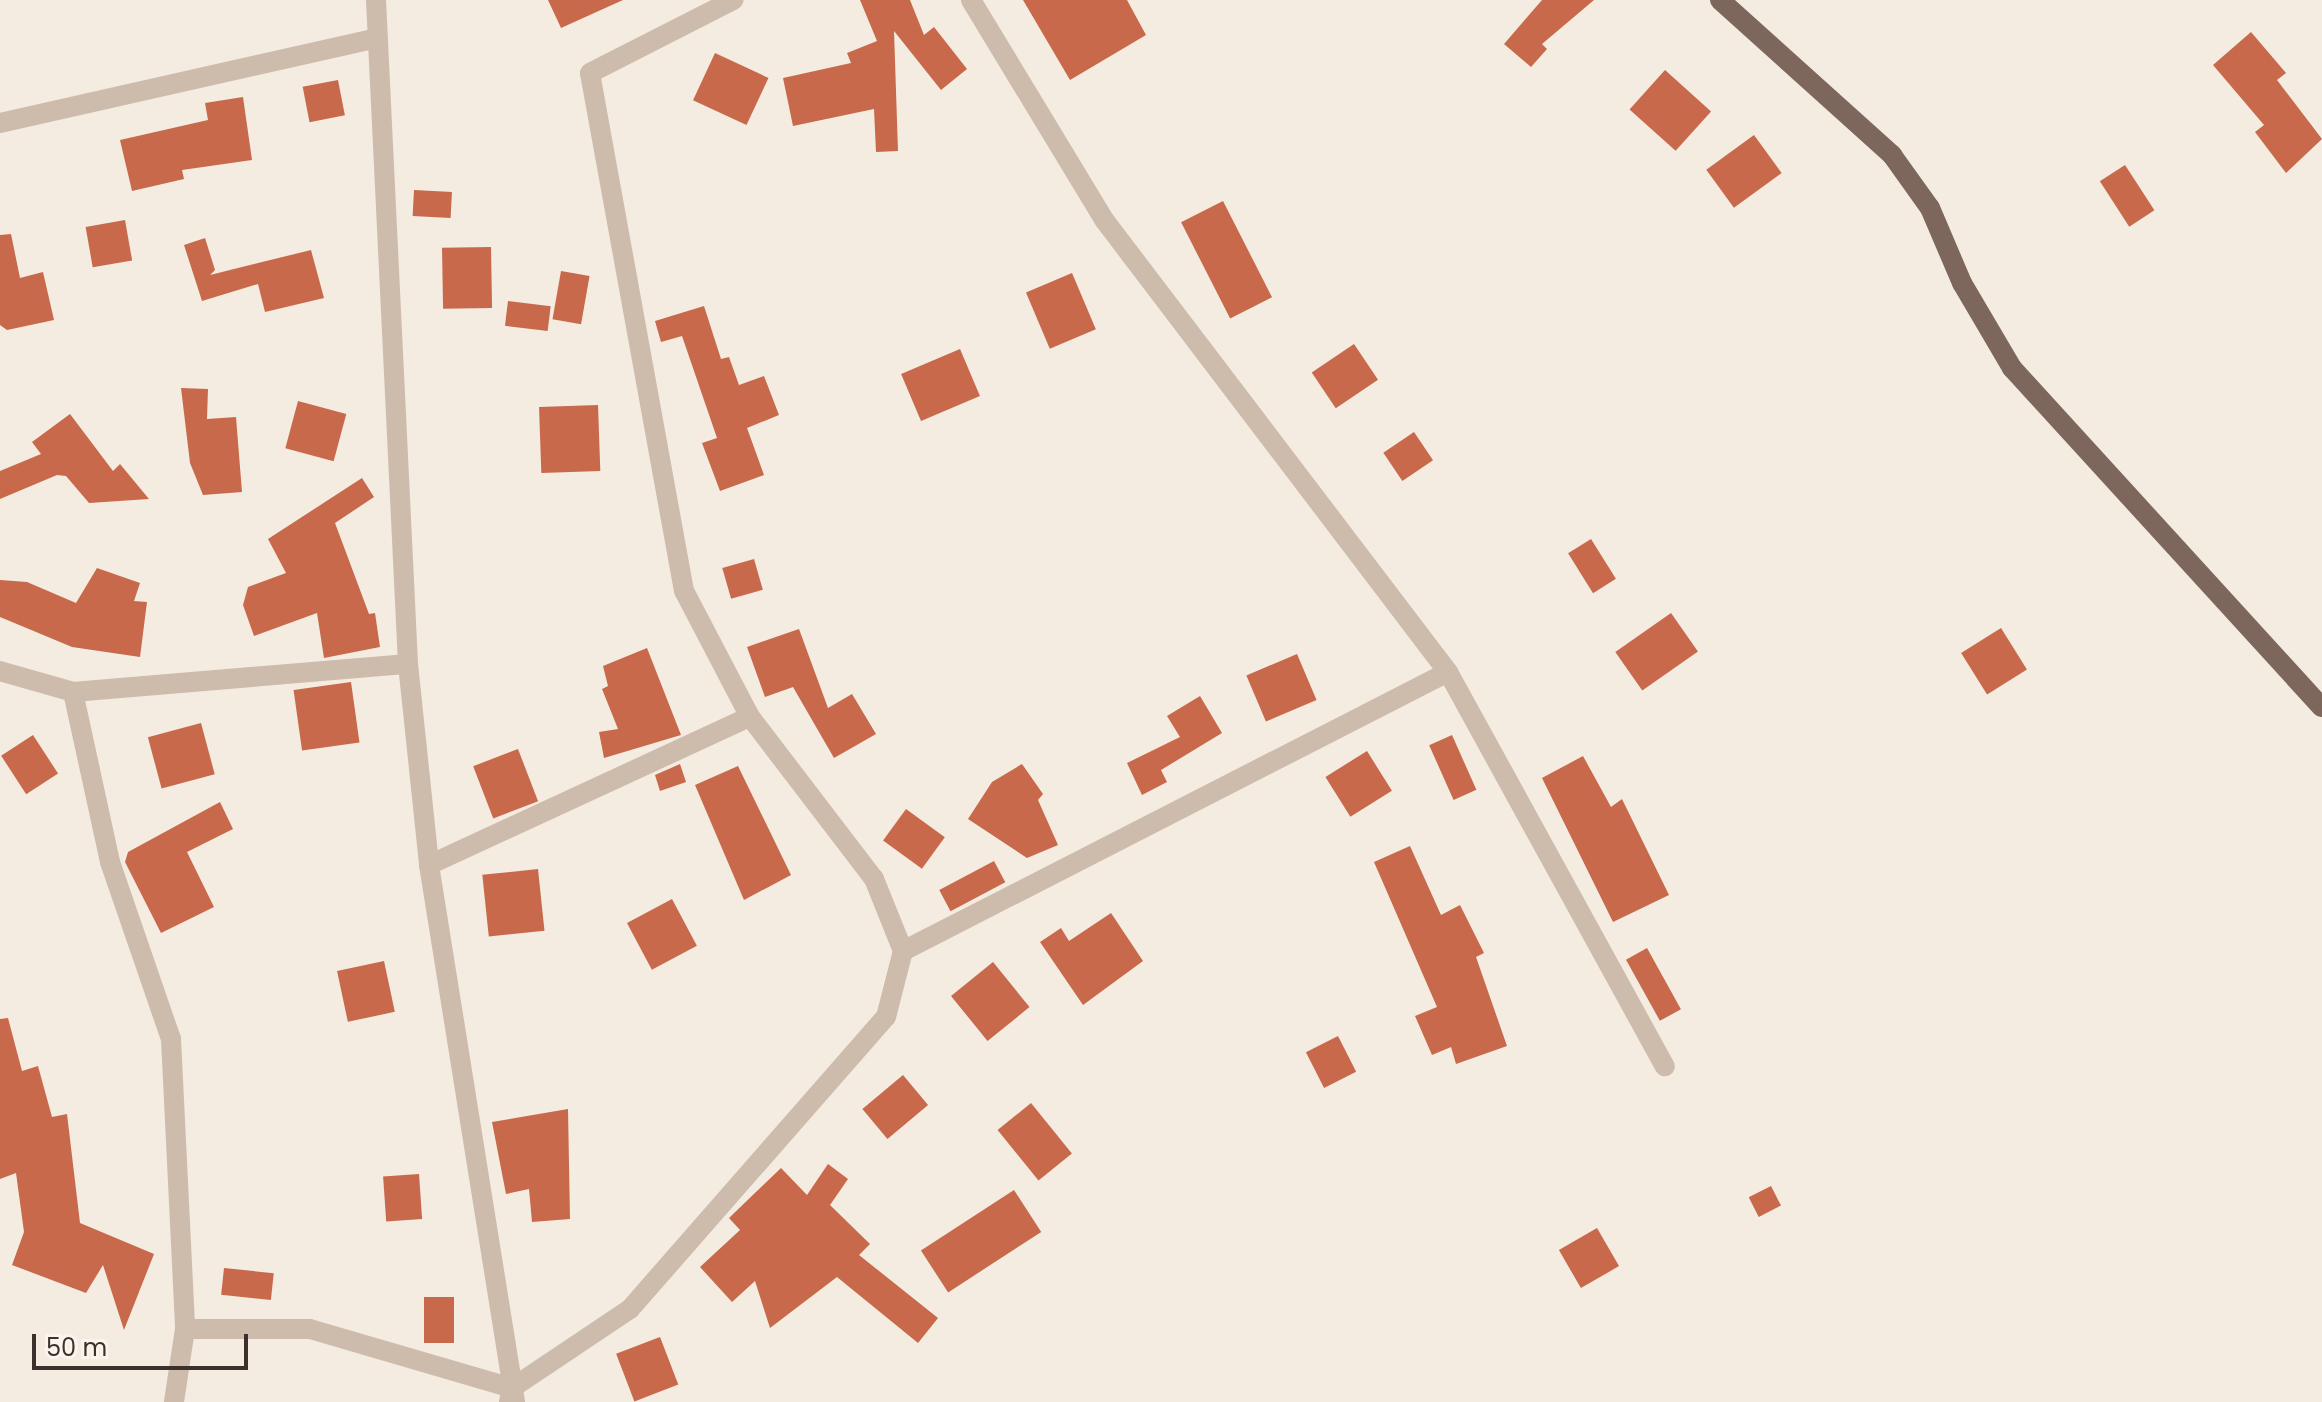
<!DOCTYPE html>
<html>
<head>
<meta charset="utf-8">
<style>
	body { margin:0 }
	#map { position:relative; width:2322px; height:1402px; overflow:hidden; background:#f4ebe1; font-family:Poppins,sans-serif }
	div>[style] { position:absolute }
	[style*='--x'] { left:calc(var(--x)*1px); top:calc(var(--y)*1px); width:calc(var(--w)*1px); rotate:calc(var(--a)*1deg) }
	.building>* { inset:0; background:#c8694b; transform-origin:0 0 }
	.minor>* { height:20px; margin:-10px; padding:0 10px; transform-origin:10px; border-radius:10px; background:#cdbbac }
	.tertiary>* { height:20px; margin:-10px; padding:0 10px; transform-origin:10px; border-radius:10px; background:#cdbbac }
	.primary>* { height:20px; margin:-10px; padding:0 10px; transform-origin:10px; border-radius:10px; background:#7d675c }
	span { translate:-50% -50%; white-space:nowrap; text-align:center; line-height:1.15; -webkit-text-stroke:7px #fbf5ee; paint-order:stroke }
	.scale { position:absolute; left:32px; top:1334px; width:216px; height:36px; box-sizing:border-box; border:4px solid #3b302b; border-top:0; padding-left:10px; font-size:24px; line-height:28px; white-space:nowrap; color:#3b302b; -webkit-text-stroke:6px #fbf5ee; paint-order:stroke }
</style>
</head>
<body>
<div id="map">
	<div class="building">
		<div style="clip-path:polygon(548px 0,623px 0,561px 28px)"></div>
		<div style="clip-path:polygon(860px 0,910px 0,924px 35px,934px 27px,967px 69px,941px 90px,894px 31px,898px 151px,876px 152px,874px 109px,793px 126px,783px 78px,851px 63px,847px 53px,877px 41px)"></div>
		<div style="clip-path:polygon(1023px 0,1127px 0,1146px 35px,1070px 80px)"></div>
		<div style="clip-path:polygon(1542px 0,1594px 0,1542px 44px,1547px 49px,1531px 67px,1504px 44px)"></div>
		<div style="clip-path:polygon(2251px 32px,2286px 73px,2277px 80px,2322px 139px,2286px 173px,2255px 132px,2264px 125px,2213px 65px)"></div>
		<div style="left:715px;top:53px;width:59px;height:52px;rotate:25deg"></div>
		<div style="left:1665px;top:70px;width:62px;height:53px;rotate:42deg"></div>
		<div style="left:338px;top:80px;width:36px;height:36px;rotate:79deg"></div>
		<div style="clip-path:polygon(243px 97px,252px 160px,182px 170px,184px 179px,132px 191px,120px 140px,208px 120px,205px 103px)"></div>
		<div style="left:1754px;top:135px;width:47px;height:59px;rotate:54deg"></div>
		<div style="left:2125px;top:165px;width:54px;height:30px;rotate:57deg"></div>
		<div style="left:414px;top:190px;width:38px;height:26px;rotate:3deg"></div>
		<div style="left:1223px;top:201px;width:108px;height:47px;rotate:63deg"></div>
		<div style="left:125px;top:220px;width:41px;height:40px;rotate:80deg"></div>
		<div style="clip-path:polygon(11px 234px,20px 278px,43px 272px,54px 320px,7px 330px,0 325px,0 235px)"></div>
		<div style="clip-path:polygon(205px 238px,215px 270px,210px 275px,311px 250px,324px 298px,265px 312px,258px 284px,202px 301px,184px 245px)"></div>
		<div style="left:491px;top:247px;width:61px;height:49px;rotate:89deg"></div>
		<div style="left:561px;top:271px;width:29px;height:49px;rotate:10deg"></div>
		<div style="left:1072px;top:273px;width:61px;height:50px;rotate:67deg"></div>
		<div style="left:508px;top:301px;width:43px;height:25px;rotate:7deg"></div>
		<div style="clip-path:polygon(704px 306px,721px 359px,729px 357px,739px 385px,764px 376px,779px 415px,747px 428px,764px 475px,720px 491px,702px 443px,717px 438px,682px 336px,661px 342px,655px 321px)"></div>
		<div style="left:1354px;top:344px;width:43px;height:51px;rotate:56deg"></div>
		<div style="left:960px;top:349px;width:51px;height:64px;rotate:67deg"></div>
		<div style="clip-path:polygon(181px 388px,208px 389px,207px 419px,236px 417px,242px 492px,203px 495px,190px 463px)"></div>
		<div style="left:298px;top:401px;width:50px;height:49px;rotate:15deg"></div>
		<div style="left:598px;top:405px;width:66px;height:59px;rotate:88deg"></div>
		<div style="clip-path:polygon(70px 414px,113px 471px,120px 464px,149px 499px,89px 503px,66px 476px,57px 475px,0 499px,0 471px,41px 454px,32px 442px)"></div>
		<div style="left:1414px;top:432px;width:34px;height:37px;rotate:56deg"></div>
		<div style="clip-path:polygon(362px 478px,374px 497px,335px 523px,369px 614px,375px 613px,380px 647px,324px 658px,317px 613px,254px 636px,243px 605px,248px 587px,286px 573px,268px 539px)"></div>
		<div style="left:1591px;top:539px;width:47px;height:27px;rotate:58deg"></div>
		<div style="left:754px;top:559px;width:32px;height:33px;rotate:74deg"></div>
		<div style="clip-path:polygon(97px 568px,140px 583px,134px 601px,147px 602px,140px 657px,72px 647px,0 617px,0 580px,27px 582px,76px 603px)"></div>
		<div style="left:1671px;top:613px;width:47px;height:68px;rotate:55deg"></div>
		<div style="left:2001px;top:628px;width:49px;height:47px;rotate:58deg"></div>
		<div style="clip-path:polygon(799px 629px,828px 708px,852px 694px,876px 734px,834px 758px,793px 687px,765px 697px,747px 647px)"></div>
		<div style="clip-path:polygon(647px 648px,681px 735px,604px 758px,599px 732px,618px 729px,602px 689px,608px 686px,603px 666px)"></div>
		<div style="left:1297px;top:654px;width:50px;height:55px;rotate:67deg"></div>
		<div style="left:351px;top:682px;width:61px;height:58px;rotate:82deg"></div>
		<div style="clip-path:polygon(1200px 696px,1222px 733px,1161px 770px,1167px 782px,1142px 795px,1127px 763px,1180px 737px,1167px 716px)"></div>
		<div style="left:201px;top:723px;width:53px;height:55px;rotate:75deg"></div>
		<div style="left:33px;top:735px;width:46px;height:38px;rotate:57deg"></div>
		<div style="left:1452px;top:735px;width:60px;height:25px;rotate:66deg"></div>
		<div style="left:518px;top:749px;width:56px;height:48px;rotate:69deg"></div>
		<div style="left:1367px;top:751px;width:47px;height:49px;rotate:58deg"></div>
		<div style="clip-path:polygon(1583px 756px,1611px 807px,1622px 799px,1669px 895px,1613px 922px,1542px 778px)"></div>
		<div style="clip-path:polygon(680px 764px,686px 782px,660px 791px,655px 775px)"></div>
		<div style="clip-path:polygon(1022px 764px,1043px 794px,1038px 800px,1058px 845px,1027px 858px,968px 819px,992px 782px)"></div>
		<div style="clip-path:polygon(738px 766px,791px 875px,744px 900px,695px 785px)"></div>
		<div style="clip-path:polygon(220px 802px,233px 829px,187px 852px,214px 907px,161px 933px,125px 862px,128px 852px)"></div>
		<div style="left:906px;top:809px;width:48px;height:39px;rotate:36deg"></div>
		<div style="clip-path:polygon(1410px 846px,1441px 915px,1460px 905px,1484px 953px,1476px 957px,1507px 1046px,1456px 1064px,1451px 1047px,1432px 1055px,1415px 1016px,1437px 1007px,1374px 862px)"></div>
		<div style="left:994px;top:861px;width:24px;height:62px;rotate:62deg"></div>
		<div style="left:538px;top:869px;width:62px;height:56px;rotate:84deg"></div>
		<div style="left:672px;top:899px;width:53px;height:51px;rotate:62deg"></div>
		<div style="clip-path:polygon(1111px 913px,1143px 961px,1083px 1005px,1040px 942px,1061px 928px,1069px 941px)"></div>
		<div style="left:1647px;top:948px;width:70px;height:24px;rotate:61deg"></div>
		<div style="left:384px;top:961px;width:52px;height:48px;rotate:78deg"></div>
		<div style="left:993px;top:962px;width:58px;height:54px;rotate:51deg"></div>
		<div style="clip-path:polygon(8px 1018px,22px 1071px,38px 1066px,52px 1117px,67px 1114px,80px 1223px,154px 1254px,124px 1330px,103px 1265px,86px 1293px,12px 1265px,24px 1232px,16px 1173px,0 1179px,0 1019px)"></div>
		<div style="left:1338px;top:1036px;width:40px;height:36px;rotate:63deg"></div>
		<div style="left:903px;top:1075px;width:39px;height:53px;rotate:50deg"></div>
		<div style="left:1031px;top:1103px;width:65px;height:43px;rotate:51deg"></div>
		<div style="clip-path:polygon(568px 1109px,570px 1219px,532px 1222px,529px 1189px,506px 1194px,492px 1122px)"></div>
		<div style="clip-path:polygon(828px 1164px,848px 1179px,830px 1205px,870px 1244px,859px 1255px,938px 1318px,918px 1343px,837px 1277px,770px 1328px,755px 1281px,732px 1302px,700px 1267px,740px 1230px,729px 1218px,781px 1168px,807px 1195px)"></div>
		<div style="left:419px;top:1174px;width:45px;height:36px;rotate:86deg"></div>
		<div style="left:1771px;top:1186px;width:22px;height:25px;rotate:63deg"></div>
		<div style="left:1014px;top:1190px;width:50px;height:111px;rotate:57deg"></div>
		<div style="left:1597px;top:1228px;width:44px;height:44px;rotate:60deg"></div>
		<div style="left:224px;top:1268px;width:50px;height:27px;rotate:6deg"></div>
		<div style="left:424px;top:1297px;width:30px;height:46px"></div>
		<div style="left:660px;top:1337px;width:51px;height:47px;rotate:69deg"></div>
	</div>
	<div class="minor">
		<div style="--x:971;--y:0;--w:258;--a:58.8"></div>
		<div style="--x:1105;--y:221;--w:567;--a:52.75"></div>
		<div style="--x:1448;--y:672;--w:450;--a:61.2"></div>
		<div style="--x:0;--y:123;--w:387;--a:-12.7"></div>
		<div style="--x:0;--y:671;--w:76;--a:16"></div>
		<div style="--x:73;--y:692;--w:336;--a:-4.8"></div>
		<div style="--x:73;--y:692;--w:174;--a:77.7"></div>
		<div style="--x:110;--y:862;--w:187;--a:71"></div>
		<div style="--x:171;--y:1039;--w:290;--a:87.2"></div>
		<div style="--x:185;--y:1329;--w:74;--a:98.6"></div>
		<div style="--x:429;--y:865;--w:353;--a:-24.8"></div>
		<div style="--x:903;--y:951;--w:612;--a:-27.11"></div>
		<div style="--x:185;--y:1329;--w:125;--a:0"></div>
		<div style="--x:310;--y:1329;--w:210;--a:16.3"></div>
		<div style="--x:509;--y:1402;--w:14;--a:-78"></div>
		<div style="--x:512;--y:1388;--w:142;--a:-33.8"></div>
		<div style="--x:630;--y:1309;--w:388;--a:-48.8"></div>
		<div style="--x:886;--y:1017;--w:68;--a:-75.6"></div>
		<div style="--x:903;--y:951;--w:78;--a:-111.9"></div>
		<div style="--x:874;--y:879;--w:204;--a:-127.4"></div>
		<div style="--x:750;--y:717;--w:142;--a:-117.6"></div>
		<div style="--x:684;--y:591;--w:526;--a:-100.29"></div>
		<div style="--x:590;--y:73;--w:161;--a:-27"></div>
	</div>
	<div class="tertiary">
		<div style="--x:376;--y:0;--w:665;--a:87.24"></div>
		<div style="--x:408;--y:664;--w:202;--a:84"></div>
		<div style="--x:429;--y:865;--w:544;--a:80.9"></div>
	</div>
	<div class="primary">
		<div style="--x:1720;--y:0;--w:232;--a:42"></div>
		<div style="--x:1892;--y:155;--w:65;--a:54.4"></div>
		<div style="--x:1930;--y:208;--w:82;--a:66.9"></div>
		<div style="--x:1962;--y:283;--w:99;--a:59.5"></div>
		<div style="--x:2012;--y:368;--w:459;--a:47.6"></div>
	</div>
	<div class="scale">50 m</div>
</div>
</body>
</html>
